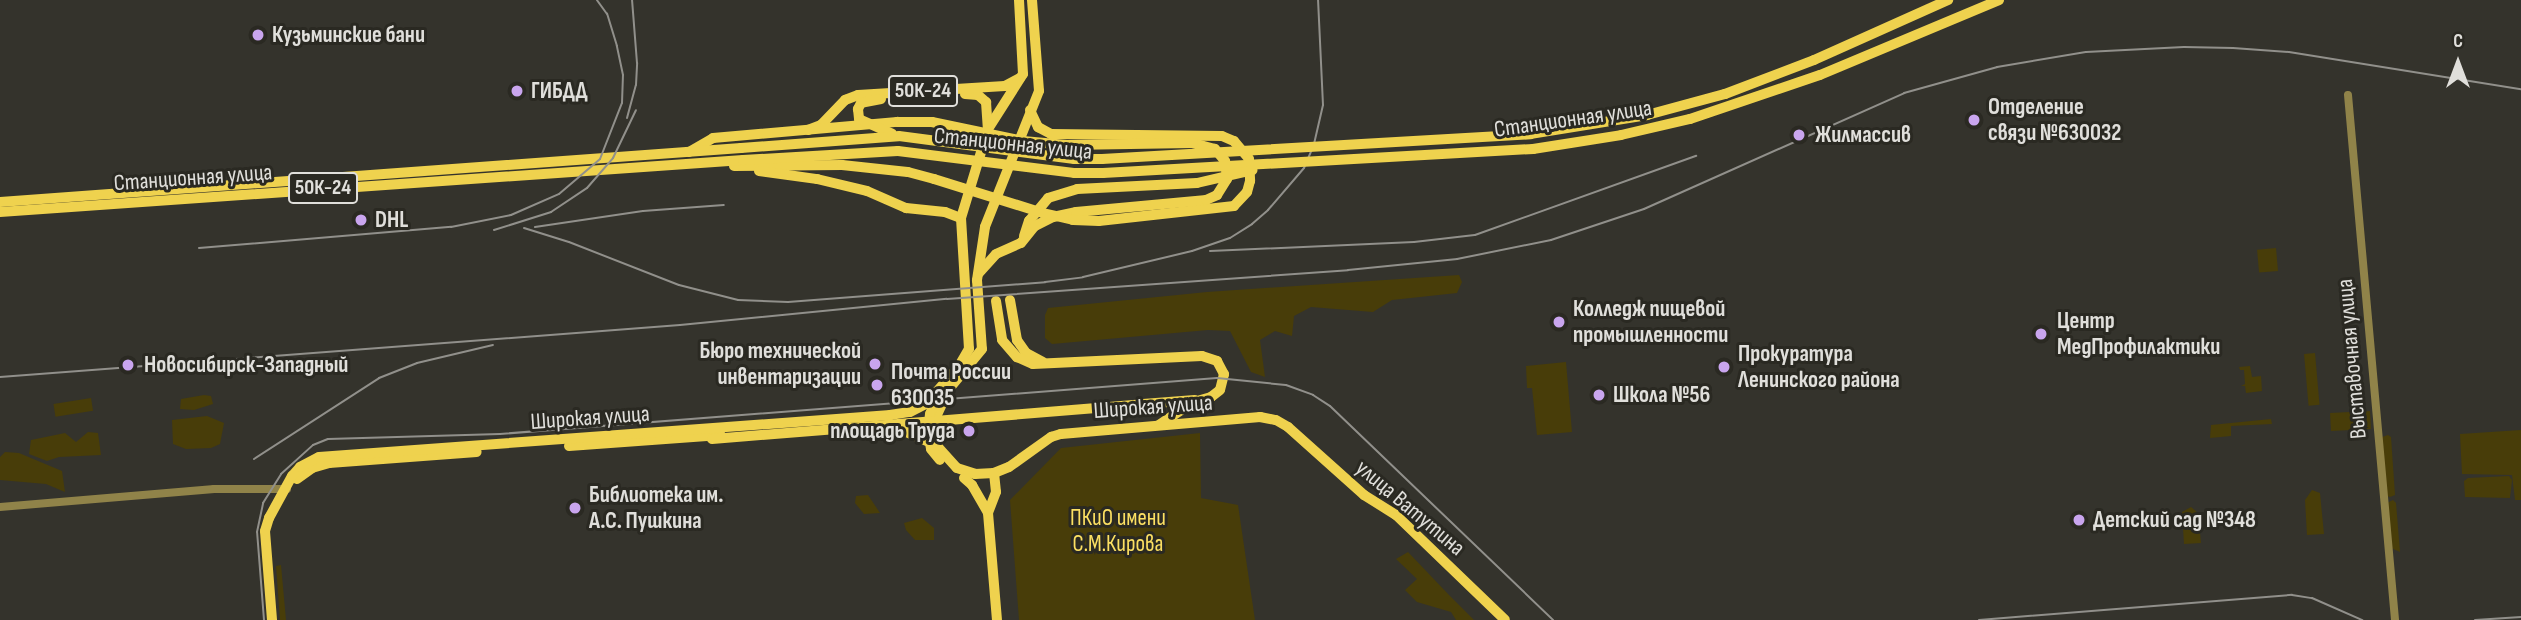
<!DOCTYPE html>
<html>
<head>
<meta charset="utf-8">
<style>
	body { margin:0 }
	#map { position:relative; width:2521px; height:620px; overflow:hidden; background:#34332c; font-family:"Sofia Sans Condensed",sans-serif }
	div>[style] { position:absolute }
	[style*='--x'] { left:calc(var(--x)*1px); top:calc(var(--y)*1px); width:calc(var(--w)*1px); rotate:calc(var(--a)*1deg) }
	.green>* { inset:0; background:#483d09; transform-origin:0 0 }
	.tertiary>* { height:8px; margin:-4px; padding:0 4px; transform-origin:4px; border-radius:4px; background:#908349 }
	.primary>* { height:10px; margin:-5px; padding:0 5px; transform-origin:5px; border-radius:5px; background:#efd24e }
	.tram>* { height:2px; margin:-1px; padding:0 1px; transform-origin:1px; border-radius:1px; background:#91908b }
	.rail>* { height:2px; margin:-1px; padding:0 1px; transform-origin:1px; border-radius:1px; background:#91908b }
	.primary-bridge>* { height:10px; margin:-5px; padding:0 5px; transform-origin:5px; border-radius:5px; background:#efd24e }
	.dots>* { width:19px; height:19px; translate:-50% -50%; box-sizing:border-box; border:4px solid #2a2922; border-radius:50% }
	span { translate:-50% -50%; white-space:nowrap; text-align:center; line-height:1.15; -webkit-text-stroke:6px #2a2922; paint-order:stroke }
	.shield-label span { padding:2px 5px; background:#2a2922; border:2px solid; border-radius:5px; -webkit-text-stroke-width:0 }
	.shield-label { font-size:21px; color:#e0dfdb; font-weight:700 }
	.poi-label { font-size:23px; color:#e0dfdb; font-weight:700 }
	.left { translate:0 -50%; text-align:left }
	.right { translate:-100% -50%; text-align:right }
	.street-label { font-size:23px; color:#e0dfdb }
	.park-label { font-size:23px; color:#fce062 }
	.north { position:absolute; left:2423px; top:28px; width:70px; height:70px; -webkit-text-stroke:5px #2a2922; paint-order:stroke; rotate:0deg; font-size:19px; font-weight:700; line-height:28px; text-align:center; color:#e0dfdb }
	.north::after { content:''; display:block; margin:auto; width:24px; height:32px; background:#e0dfdb; clip-path:polygon(50% 0,100% 100%,50% 72%,0 100%) }
</style>
</head>
<body>
<div id="map">
	<div class="green">
		<div style="left:2276px;top:248px;width:23px;height:19px;rotate:85deg"></div>
		<div style="clip-path:polygon(1459px 275px,1462px 282px,1457px 293px,1392px 300px,1373px 312px,1311px 307px,1294px 316px,1292px 336px,1275px 331px,1260px 340px,1265px 377px,1251px 372px,1230px 331px,1208px 330px,1052px 344px,1045px 338px,1045px 315px,1048px 308px,1207px 292px)"></div>
		<div style="left:2315px;top:353px;width:52px;height:11px;rotate:85deg"></div>
		<div style="clip-path:polygon(1566px 362px,1572px 432px,1537px 435px,1532px 388px,1527px 388px,1526px 366px)"></div>
		<div style="clip-path:polygon(2250px 366px,2252px 377px,2261px 376px,2262px 391px,2246px 393px,2245px 386px,2241px 386px,2245px 384px,2244px 370px,2240px 370px,2239px 367px)"></div>
		<div style="clip-path:polygon(204px 395px,211px 396px,213px 404px,194px 410px,180px 409px,181px 399px)"></div>
		<div style="left:91px;top:398px;width:13px;height:38px;rotate:81deg"></div>
		<div style="left:2370px;top:411px;width:18px;height:40px;rotate:87deg"></div>
		<div style="clip-path:polygon(207px 416px,224px 423px,220px 444px,211px 448px,186px 449px,173px 444px,172px 420px)"></div>
		<div style="clip-path:polygon(2271px 419px,2272px 424px,2231px 426px,2231px 436px,2210px 438px,2211px 425px)"></div>
		<div style="clip-path:polygon(2521px 430px,2521px 500px,2515px 500px,2512px 475px,2462px 474px,2460px 434px)"></div>
		<div style="clip-path:polygon(88px 432px,98px 433px,101px 455px,59px 457px,47px 461px,29px 454px,31px 440px,65px 433px,76px 442px)"></div>
		<div style="clip-path:polygon(1200px 433px,1201px 498px,1238px 505px,1255px 620px,1019px 620px,1010px 500px,1061px 448px)"></div>
		<div style="clip-path:polygon(2388px 435px,2391px 437px,2395px 495px,2390px 497px,2387px 496px,2382px 437px)"></div>
		<div style="clip-path:polygon(5px 452px,19px 453px,62px 471px,65px 492px,46px 484px,0 480px,0 457px)"></div>
		<div style="clip-path:polygon(2509px 476px,2512px 480px,2510px 498px,2465px 497px,2464px 481px,2468px 478px)"></div>
		<div style="clip-path:polygon(2312px 490px,2320px 493px,2324px 534px,2307px 535px,2305px 500px)"></div>
		<div style="clip-path:polygon(868px 495px,880px 513px,864px 514px,855px 503px,856px 496px)"></div>
		<div style="clip-path:polygon(2393px 500px,2396px 503px,2400px 552px,2391px 548px,2387px 503px)"></div>
		<div style="clip-path:polygon(2191px 507px,2198px 513px,2201px 543px,2184px 544px,2182px 512px)"></div>
		<div style="clip-path:polygon(922px 518px,934px 528px,934px 540px,915px 540px,906px 530px,904px 523px)"></div>
		<div style="clip-path:polygon(1408px 552px,1449px 595px,1474px 620px,1456px 620px,1451px 612px,1417px 602px,1405px 590px,1417px 579px,1396px 559px)"></div>
		<div style="clip-path:polygon(281px 565px,286px 620px,280px 620px,276px 566px)"></div>
	</div>
	<div class="tertiary">
		<div style="--x:2348;--y:95;--w:527;--a:84.88"></div>
		<div style="--x:0;--y:507;--w:215;--a:-4.8"></div>
		<div style="--x:214;--y:489;--w:73;--a:0"></div>
	</div>
	<div class="primary">
		<div style="--x:1032;--y:0;--w:91;--a:85.6"></div>
		<div style="--x:1039;--y:91;--w:146;--a:111.7"></div>
		<div style="--x:985;--y:227;--w:54;--a:98.6"></div>
		<div style="--x:977;--y:280;--w:69;--a:85.9"></div>
		<div style="--x:982;--y:349;--w:52;--a:129.5"></div>
		<div style="--x:949;--y:389;--w:29;--a:115"></div>
		<div style="--x:937;--y:415;--w:32;--a:88"></div>
		<div style="--x:938;--y:447;--w:28;--a:48"></div>
		<div style="--x:957;--y:468;--w:19;--a:18"></div>
		<div style="--x:975;--y:474;--w:19;--a:-3"></div>
		<div style="--x:994;--y:473;--w:16;--a:-22"></div>
		<div style="--x:1009;--y:467;--w:52;--a:-35.5"></div>
		<div style="--x:1051;--y:437;--w:10;--a:-17"></div>
		<div style="--x:1061;--y:434;--w:200;--a:-4.9"></div>
		<div style="--x:1260;--y:417;--w:16;--a:11"></div>
		<div style="--x:1276;--y:420;--w:14;--a:30"></div>
		<div style="--x:1288;--y:427;--w:102;--a:41.8"></div>
		<div style="--x:1364;--y:495;--w:38;--a:32"></div>
		<div style="--x:1396;--y:515;--w:151;--a:43.9"></div>
		<div style="--x:1814;--y:60;--w:147;--a:-24.1"></div>
		<div style="--x:1820;--y:75;--w:194;--a:-22.7"></div>
		<div style="--x:965;--y:94;--w:13;--a:4"></div>
		<div style="--x:978;--y:95;--w:11;--a:41"></div>
		<div style="--x:986;--y:102;--w:27;--a:86"></div>
		<div style="--x:1030;--y:110;--w:19;--a:65"></div>
		<div style="--x:1038;--y:127;--w:15;--a:28"></div>
		<div style="--x:1051;--y:134;--w:171;--a:0.7"></div>
		<div style="--x:1222;--y:136;--w:13;--a:23"></div>
		<div style="--x:1234;--y:141;--w:23;--a:50"></div>
		<div style="--x:1249;--y:159;--w:22;--a:87"></div>
		<div style="--x:1250;--y:181;--w:11;--a:105"></div>
		<div style="--x:1247;--y:192;--w:19;--a:133"></div>
		<div style="--x:1234;--y:206;--w:136;--a:173.7"></div>
		<div style="--x:808;--y:130;--w:14;--a:-21"></div>
		<div style="--x:821;--y:125;--w:35;--a:-46"></div>
		<div style="--x:845;--y:100;--w:14;--a:-21"></div>
		<div style="--x:858;--y:95;--w:147;--a:-3.5"></div>
		<div style="--x:1005;--y:86;--w:17;--a:-28"></div>
		<div style="--x:689;--y:152;--w:28;--a:-30"></div>
		<div style="--x:713;--y:138;--w:185;--a:-5"></div>
		<div style="--x:734;--y:166;--w:108;--a:-0.5"></div>
		<div style="--x:842;--y:165;--w:66;--a:6.1"></div>
		<div style="--x:908;--y:172;--w:27;--a:15"></div>
		<div style="--x:759;--y:171;--w:59;--a:7.9"></div>
		<div style="--x:817;--y:179;--w:51;--a:13.5"></div>
		<div style="--x:867;--y:191;--w:43;--a:23.6"></div>
		<div style="--x:906;--y:208;--w:39;--a:6"></div>
		<div style="--x:945;--y:212;--w:17;--a:21"></div>
		<div style="--x:0;--y:202;--w:743;--a:-4.17"></div>
		<div style="--x:0;--y:212;--w:745;--a:-4"></div>
		<div style="--x:1024;--y:236;--w:16;--a:-72"></div>
		<div style="--x:1029;--y:221;--w:30;--a:-50"></div>
		<div style="--x:1048;--y:198;--w:30;--a:-17"></div>
		<div style="--x:979;--y:273;--w:25;--a:-48"></div>
		<div style="--x:996;--y:254;--w:27;--a:-24"></div>
		<div style="--x:1021;--y:243;--w:22;--a:-51"></div>
		<div style="--x:1035;--y:226;--w:20;--a:-27"></div>
		<div style="--x:1053;--y:217;--w:24;--a:-12"></div>
		<div style="--x:1076;--y:212;--w:131;--a:-5.3"></div>
		<div style="--x:1206;--y:200;--w:12;--a:-24"></div>
		<div style="--x:1217;--y:195;--w:19;--a:-58"></div>
		<div style="--x:1227;--y:179;--w:18;--a:-96"></div>
		<div style="--x:1225;--y:161;--w:16;--a:-130"></div>
		<div style="--x:1215;--y:149;--w:23;--a:-165"></div>
		<div style="--x:1010;--y:300;--w:41;--a:80.1"></div>
		<div style="--x:1017;--y:340;--w:16;--a:55"></div>
		<div style="--x:1026;--y:353;--w:19;--a:28"></div>
		<div style="--x:996;--y:301;--w:39;--a:81"></div>
		<div style="--x:1002;--y:340;--w:23;--a:49"></div>
		<div style="--x:1017;--y:357;--w:17;--a:24"></div>
		<div style="--x:1033;--y:364;--w:169;--a:-2.7"></div>
		<div style="--x:1202;--y:356;--w:16;--a:18"></div>
		<div style="--x:1217;--y:361;--w:15;--a:62"></div>
		<div style="--x:1224;--y:374;--w:16;--a:104"></div>
		<div style="--x:1220;--y:390;--w:11;--a:142"></div>
		<div style="--x:1211;--y:397;--w:19;--a:164"></div>
		<div style="--x:1193;--y:402;--w:41;--a:145.9"></div>
		<div style="--x:937;--y:396;--w:19;--a:111"></div>
		<div style="--x:930;--y:414;--w:19;--a:96"></div>
		<div style="--x:928;--y:433;--w:16;--a:79"></div>
		<div style="--x:931;--y:449;--w:14;--a:51"></div>
		<div style="--x:1143;--y:404;--w:52;--a:-4.4"></div>
		<div style="--x:890;--y:425;--w:43;--a:23.6"></div>
		<div style="--x:569;--y:446;--w:152;--a:-4.1"></div>
		<div style="--x:994;--y:473;--w:19;--a:84"></div>
		<div style="--x:996;--y:492;--w:22;--a:111"></div>
		<div style="--x:988;--y:513;--w:107;--a:85.2"></div>
		<div style="--x:964;--y:478;--w:11;--a:41"></div>
		<div style="--x:972;--y:485;--w:32;--a:60"></div>
		<div style="--x:297;--y:479;--w:19;--a:-36"></div>
		<div style="--x:312;--y:468;--w:18;--a:-16"></div>
		<div style="--x:329;--y:463;--w:148;--a:-4.3"></div>
		<div style="--x:272;--y:620;--w:89;--a:-94.5"></div>
		<div style="--x:265;--y:531;--w:14;--a:-73"></div>
		<div style="--x:269;--y:518;--w:48;--a:-61.3"></div>
		<div style="--x:292;--y:476;--w:12;--a:-48"></div>
		<div style="--x:300;--y:467;--w:21;--a:-28"></div>
		<div style="--x:319;--y:457;--w:573;--a:-4.21"></div>
		<div style="--x:890;--y:415;--w:20;--a:-9"></div>
		<div style="--x:910;--y:412;--w:18;--a:-27"></div>
		<div style="--x:926;--y:404;--w:50;--a:-49"></div>
		<div style="--x:959;--y:366;--w:20;--a:-60"></div>
		<div style="--x:969;--y:349;--w:131;--a:-93.5"></div>
		<div style="--x:961;--y:218;--w:93;--a:-73.1"></div>
		<div style="--x:988;--y:129;--w:65;--a:-57.5"></div>
		<div style="--x:1023;--y:74;--w:74;--a:-93.1"></div>
	</div>
	<div class="tram">
		<div style="--x:264;--y:620;--w:88;--a:-94.5"></div>
		<div style="--x:257;--y:532;--w:30;--a:-78"></div>
		<div style="--x:263;--y:503;--w:34;--a:-58"></div>
		<div style="--x:281;--y:474;--w:43;--a:-42.2"></div>
		<div style="--x:313;--y:445;--w:16;--a:-22"></div>
		<div style="--x:328;--y:439;--w:172;--a:-1.7"></div>
		<div style="--x:500;--y:434;--w:719;--a:-4.47"></div>
		<div style="--x:1217;--y:378;--w:69;--a:5.8"></div>
		<div style="--x:1286;--y:385;--w:29;--a:20"></div>
		<div style="--x:1313;--y:395;--w:20;--a:33"></div>
		<div style="--x:1330;--y:406;--w:309;--a:43.8"></div>
		<div style="--x:1979;--y:620;--w:314;--a:-4.6"></div>
		<div style="--x:2292;--y:595;--w:20;--a:9"></div>
		<div style="--x:2312;--y:598;--w:55;--a:23.7"></div>
		<div style="--x:2475;--y:620;--w:46;--a:-3.7"></div>
	</div>
	<div class="rail">
		<div style="--x:627;--y:118;--w:34;--a:-75"></div>
		<div style="--x:636;--y:85;--w:22;--a:-87"></div>
		<div style="--x:637;--y:63;--w:63;--a:-94.5"></div>
		<div style="--x:535;--y:227;--w:109;--a:-8.4"></div>
		<div style="--x:643;--y:211;--w:81;--a:-4.2"></div>
		<div style="--x:524;--y:228;--w:47;--a:17.3"></div>
		<div style="--x:569;--y:242;--w:118;--a:21.4"></div>
		<div style="--x:679;--y:285;--w:61;--a:14.3"></div>
		<div style="--x:738;--y:300;--w:50;--a:2.3"></div>
		<div style="--x:788;--y:302;--w:258;--a:-4.4"></div>
		<div style="--x:1045;--y:282;--w:38;--a:-7"></div>
		<div style="--x:1083;--y:277;--w:112;--a:-13.4"></div>
		<div style="--x:1192;--y:251;--w:40;--a:-18.9"></div>
		<div style="--x:1230;--y:238;--w:26;--a:-32"></div>
		<div style="--x:1252;--y:224;--w:21;--a:-41"></div>
		<div style="--x:1268;--y:210;--w:55;--a:-49.4"></div>
		<div style="--x:1304;--y:168;--w:26;--a:-67"></div>
		<div style="--x:1314;--y:144;--w:40;--a:-77"></div>
		<div style="--x:1323;--y:105;--w:105;--a:-92.7"></div>
		<div style="--x:494;--y:230;--w:60;--a:-17.5"></div>
		<div style="--x:551;--y:212;--w:43;--a:-33.7"></div>
		<div style="--x:587;--y:188;--w:40;--a:-49"></div>
		<div style="--x:613;--y:158;--w:53;--a:-64.4"></div>
		<div style="--x:199;--y:248;--w:253;--a:-4.8"></div>
		<div style="--x:451;--y:227;--w:61;--a:-11.3"></div>
		<div style="--x:511;--y:215;--w:52;--a:-23.6"></div>
		<div style="--x:559;--y:194;--w:54;--a:-40.5"></div>
		<div style="--x:600;--y:159;--w:60;--a:-68.6"></div>
		<div style="--x:622;--y:103;--w:28;--a:-88"></div>
		<div style="--x:623;--y:75;--w:30;--a:-102"></div>
		<div style="--x:617;--y:46;--w:34;--a:-107"></div>
		<div style="--x:607;--y:14;--w:17;--a:-126"></div>
		<div style="--x:1210;--y:251;--w:204;--a:-2.5"></div>
		<div style="--x:1414;--y:242;--w:61;--a:-6.5"></div>
		<div style="--x:1475;--y:235;--w:235;--a:-19.7"></div>
		<div style="--x:0;--y:377;--w:682;--a:-4.37"></div>
		<div style="--x:680;--y:325;--w:268;--a:-5.6"></div>
		<div style="--x:947;--y:299;--w:402;--a:-4.1"></div>
		<div style="--x:1348;--y:270;--w:110;--a:-5.8"></div>
		<div style="--x:1457;--y:259;--w:96;--a:-11.4"></div>
		<div style="--x:1551;--y:240;--w:98;--a:-18.4"></div>
		<div style="--x:1644;--y:209;--w:285;--a:-24"></div>
		<div style="--x:1904;--y:93;--w:97;--a:-15.6"></div>
		<div style="--x:1997;--y:67;--w:90;--a:-9.6"></div>
		<div style="--x:2086;--y:52;--w:98;--a:-2.9"></div>
		<div style="--x:2184;--y:47;--w:49;--a:1.2"></div>
		<div style="--x:2233;--y:48;--w:56;--a:4.1"></div>
		<div style="--x:2289;--y:52;--w:235;--a:9.1"></div>
		<div style="--x:254;--y:459;--w:149;--a:-32.9"></div>
		<div style="--x:379;--y:378;--w:41;--a:-21.5"></div>
		<div style="--x:417;--y:363;--w:78;--a:-13.3"></div>
	</div>
	<div class="primary-bridge">
		<div style="--x:881;--y:99;--w:20;--a:169"></div>
		<div style="--x:861;--y:103;--w:7;--a:117"></div>
		<div style="--x:858;--y:109;--w:10;--a:84"></div>
		<div style="--x:859;--y:119;--w:36;--a:24"></div>
		<div style="--x:897;--y:122;--w:35;--a:0"></div>
		<div style="--x:932;--y:122;--w:93;--a:11.8"></div>
		<div style="--x:1023;--y:141;--w:44;--a:5.2"></div>
		<div style="--x:1067;--y:145;--w:126;--a:-0.9"></div>
		<div style="--x:741;--y:148;--w:158;--a:-4.3"></div>
		<div style="--x:899;--y:136;--w:177;--a:7.5"></div>
		<div style="--x:1074;--y:159;--w:28;--a:0"></div>
		<div style="--x:1102;--y:159;--w:429;--a:-3.3"></div>
		<div style="--x:1530;--y:134;--w:119;--a:-9.2"></div>
		<div style="--x:1647;--y:115;--w:81;--a:-15.1"></div>
		<div style="--x:1725;--y:94;--w:95;--a:-20.9"></div>
		<div style="--x:743;--y:160;--w:155;--a:-3.3"></div>
		<div style="--x:898;--y:151;--w:177;--a:7.1"></div>
		<div style="--x:1074;--y:173;--w:29;--a:0"></div>
		<div style="--x:1103;--y:173;--w:431;--a:-3.2"></div>
		<div style="--x:1533;--y:149;--w:89;--a:-9"></div>
		<div style="--x:1621;--y:135;--w:71;--a:-13.1"></div>
		<div style="--x:1690;--y:119;--w:137;--a:-18.7"></div>
		<div style="--x:934;--y:179;--w:114;--a:17.3"></div>
		<div style="--x:1043;--y:213;--w:31;--a:13"></div>
		<div style="--x:1073;--y:220;--w:26;--a:2"></div>
		<div style="--x:1077;--y:189;--w:120;--a:-2.9"></div>
		<div style="--x:1197;--y:183;--w:57;--a:-13.1"></div>
		<div style="--x:712;--y:439;--w:432;--a:-4.6"></div>
	</div>
	<div class="dots">
		<div style="left:258px;top:35px;background:#c9a5ee"></div>
		<div style="left:517px;top:91px;background:#c9a5ee"></div>
		<div style="left:1974px;top:120px;background:#c9a5ee"></div>
		<div style="left:1799px;top:135px;background:#c9a5ee"></div>
		<div style="left:361px;top:220px;background:#c9a5ee"></div>
		<div style="left:1559px;top:322px;background:#c9a5ee"></div>
		<div style="left:2041px;top:334px;background:#c9a5ee"></div>
		<div style="left:875px;top:364px;background:#c9a5ee"></div>
		<div style="left:128px;top:365px;background:#c9a5ee"></div>
		<div style="left:1724px;top:367px;background:#c9a5ee"></div>
		<div style="left:877px;top:385px;background:#c9a5ee"></div>
		<div style="left:1599px;top:395px;background:#c9a5ee"></div>
		<div style="left:969px;top:431px;background:#c9a5ee"></div>
		<div style="left:575px;top:508px;background:#c9a5ee"></div>
		<div style="left:2079px;top:520px;background:#c9a5ee"></div>
	</div>
	<div class="shield-label">
		<span style="left:923px;top:91px">50К-24</span>
		<span style="left:323px;top:188px">50К-24</span>
	</div>
	<div class="poi-label">
		<span class="left" style="left:272px;top:35px">Кузьминские бани</span>
		<span class="left" style="left:531px;top:91px">ГИБДД</span>
		<span class="left" style="left:1988px;top:120px">Отделение<br>связи №630032</span>
		<span class="left" style="left:1815px;top:135px">Жилмассив</span>
		<span class="left" style="left:375px;top:220px">DHL</span>
		<span class="left" style="left:1573px;top:322px">Колледж пищевой<br>промышленности</span>
		<span class="left" style="left:2057px;top:334px">Центр<br>МедПрофилактики</span>
		<span class="right" style="left:861px;top:364px">Бюро технической<br>инвентаризации</span>
		<span class="left" style="left:1738px;top:367px">Прокуратура<br>Ленинского района</span>
		<span class="left" style="left:144px;top:365px">Новосибирск-Западный</span>
		<span class="left" style="left:891px;top:385px">Почта России<br>630035</span>
		<span class="left" style="left:1613px;top:395px">Школа №56</span>
		<span class="right" style="left:955px;top:431px">площадь Труда</span>
		<span class="left" style="left:589px;top:508px">Библиотека им.<br>А.С. Пушкина</span>
		<span class="left" style="left:2093px;top:520px">Детский сад №348</span>
	</div>
	<div class="street-label">
		<span style="left:1573px;top:119px;rotate:-8deg">Станционная улица</span>
		<span style="left:1013px;top:144px;rotate:6deg">Станционная улица</span>
		<span style="left:193px;top:178px;rotate:-4deg">Станционная улица</span>
		<span style="left:2352px;top:359px;rotate:-95deg">Выставочная улица</span>
		<span style="left:1153px;top:407px;rotate:-4deg">Широкая улица</span>
		<span style="left:590px;top:418px;rotate:-4deg">Широкая улица</span>
		<span style="left:1410px;top:508px;rotate:40deg">улица Ватутина</span>
	</div>
	<div class="park-label">
		<span style="left:1118px;top:531px">ПКиО имени<br>С.М.Кирова</span>
	</div>
	<div class="north">С</div>
</div>
</body>
</html>
